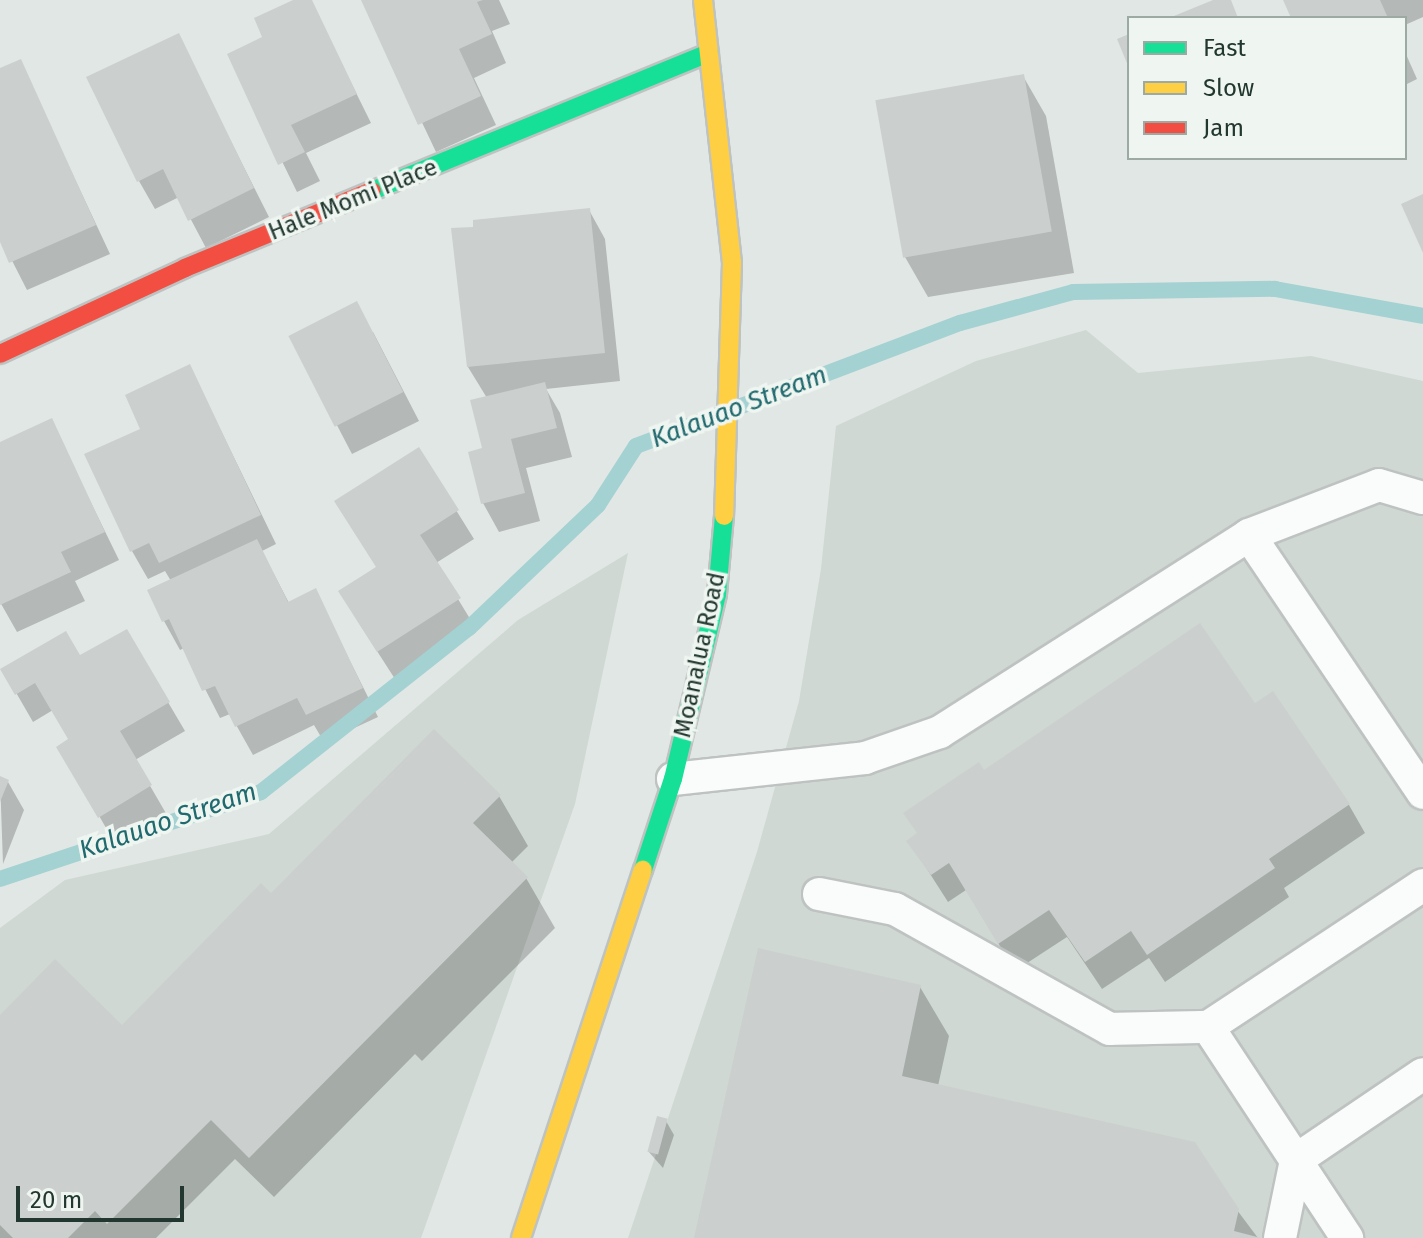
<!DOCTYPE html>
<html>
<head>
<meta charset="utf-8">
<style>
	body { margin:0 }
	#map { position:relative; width:1423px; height:1238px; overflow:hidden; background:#e1e7e4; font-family:"Fira Sans",sans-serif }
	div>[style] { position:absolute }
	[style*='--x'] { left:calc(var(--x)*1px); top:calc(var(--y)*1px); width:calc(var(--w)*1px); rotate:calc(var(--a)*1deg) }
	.built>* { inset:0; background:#cfd8d3 }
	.shadow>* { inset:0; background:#0003 }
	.stream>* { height:16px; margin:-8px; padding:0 8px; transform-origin:8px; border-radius:8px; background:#a4d1d2 }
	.building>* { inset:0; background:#cbd0ce; transform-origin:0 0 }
	.roads { filter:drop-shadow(2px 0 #bec3c1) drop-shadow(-2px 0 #bec3c1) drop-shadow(0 2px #bec3c1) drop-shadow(0 -2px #bec3c1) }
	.lane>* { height:32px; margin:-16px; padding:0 16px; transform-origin:16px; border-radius:16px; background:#fafbfb }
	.fast>* { height:18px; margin:-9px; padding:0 9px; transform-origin:9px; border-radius:9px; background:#16e098 }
	.slow>* { height:18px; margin:-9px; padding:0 9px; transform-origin:9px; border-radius:9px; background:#ffcf43 }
	.jam>* { height:18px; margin:-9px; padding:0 9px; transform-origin:9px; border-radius:9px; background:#f24e42 }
	span { translate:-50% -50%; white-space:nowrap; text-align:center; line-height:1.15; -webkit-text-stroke:7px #eff6f1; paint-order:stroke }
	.street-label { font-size:24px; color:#21372f }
	.water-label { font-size:26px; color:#20696e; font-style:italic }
	.legend { position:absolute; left:1127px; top:16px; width:280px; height:144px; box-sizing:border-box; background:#eff6f1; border:2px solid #9daaa3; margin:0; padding:10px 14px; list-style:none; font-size:24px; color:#21372f }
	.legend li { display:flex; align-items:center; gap:16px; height:40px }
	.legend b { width:40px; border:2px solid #9daaa3 }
	.scale { position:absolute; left:16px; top:1186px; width:168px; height:36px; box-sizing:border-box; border:4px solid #21372f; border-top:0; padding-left:10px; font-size:24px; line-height:28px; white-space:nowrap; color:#21372f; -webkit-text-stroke:6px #eff6f1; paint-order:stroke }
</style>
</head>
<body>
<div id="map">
	<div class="built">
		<div style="clip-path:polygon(1086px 330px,1138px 373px,1311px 356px,1423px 381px,1423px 1238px,628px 1238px,757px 852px,799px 701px,821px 569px,836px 426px,976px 361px)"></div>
		<div style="clip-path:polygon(628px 553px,575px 804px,421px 1238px,0 1238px,0 928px,65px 880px,269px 834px,518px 620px)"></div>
	</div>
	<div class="shadow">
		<div style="clip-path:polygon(298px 0,310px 0,371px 123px,306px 153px,320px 181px,297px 192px,230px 55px,265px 38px)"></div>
		<div style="clip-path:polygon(364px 0,499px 0,510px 24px,492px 31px,506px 63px,474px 78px,496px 125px,436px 152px)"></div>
		<div style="clip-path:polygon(1285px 0,1423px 0,1423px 17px,1405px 25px,1405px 18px,1293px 18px)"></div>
		<div style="clip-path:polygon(178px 36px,269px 217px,206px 248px,179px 197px,155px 209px,139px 181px)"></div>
		<div style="clip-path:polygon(1405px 52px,1417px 79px,1405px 85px)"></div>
		<div style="clip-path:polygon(20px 62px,110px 254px,27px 290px,0 237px,0 71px)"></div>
		<div style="clip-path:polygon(1023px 76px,1046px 116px,1074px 273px,928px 297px,905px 257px)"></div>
		<div style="clip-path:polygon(589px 210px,605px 239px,620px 381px,546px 389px,560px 413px,572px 457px,526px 468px,540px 521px,499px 532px,483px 503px,487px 398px,468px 367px)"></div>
		<div style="clip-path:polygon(373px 332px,419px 421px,352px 454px,291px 337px)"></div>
		<div style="clip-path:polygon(190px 367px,276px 544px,262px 551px,289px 603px,315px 591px,378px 717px,324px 742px,314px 725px,253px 755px,230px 714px,220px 718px,184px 648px,180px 650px,164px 621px,150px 591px,171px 581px,165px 571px,148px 579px,132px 551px,143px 430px)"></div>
		<div style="clip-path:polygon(51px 421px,119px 560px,75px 581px,85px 601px,17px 632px,0 602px,0 444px)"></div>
		<div style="clip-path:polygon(418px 449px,474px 539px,436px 563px,475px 627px,395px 679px,357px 620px)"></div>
		<div style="clip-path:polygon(126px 631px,185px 731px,135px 760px,167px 815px,116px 845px,59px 747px,71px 740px,53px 710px,33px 722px,3px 670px,80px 658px)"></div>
		<div style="clip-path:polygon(1255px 705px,1349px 805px,1365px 833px,1284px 888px,1289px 897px,1165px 982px,1149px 958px,1102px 989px,1067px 937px,1015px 971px,966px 890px,948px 902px,909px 841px,983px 773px)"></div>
		<div style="clip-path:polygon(0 778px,8px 782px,24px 810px,3px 864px)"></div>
		<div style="clip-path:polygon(499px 796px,528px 846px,511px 863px,526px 878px,555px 928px,422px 1061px,415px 1054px,274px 1197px,235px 1159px,156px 1238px,0 1238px,0 1018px,122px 1027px,277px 901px)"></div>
		<div style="clip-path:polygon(920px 987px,949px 1036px,938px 1086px,1237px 1210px,1258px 1238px,697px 1238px)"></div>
		<div style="clip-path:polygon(666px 1121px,674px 1135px,663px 1168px,648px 1151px)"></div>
	</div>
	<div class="stream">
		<div style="--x:0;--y:879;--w:275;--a:-18.4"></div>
		<div style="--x:261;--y:792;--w:265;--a:-38.3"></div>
		<div style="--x:469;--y:628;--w:178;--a:-43.6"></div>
		<div style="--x:598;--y:505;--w:70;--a:-57.2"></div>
		<div style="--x:636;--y:446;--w:347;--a:-20.8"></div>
		<div style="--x:960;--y:323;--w:117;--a:-15.3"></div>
		<div style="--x:1073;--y:292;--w:202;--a:-0.9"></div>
		<div style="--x:1275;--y:289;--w:150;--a:10.3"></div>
	</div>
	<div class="building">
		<div style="clip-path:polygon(293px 0,312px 0,357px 94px,291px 125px,305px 152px,278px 165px,227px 54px,262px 37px,254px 18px)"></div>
		<div style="clip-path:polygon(361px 0,483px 0,477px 2px,492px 34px,459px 49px,481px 96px,418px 125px)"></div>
		<div style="clip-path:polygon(1213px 0,1231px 0,1238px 18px,1169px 18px)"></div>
		<div style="clip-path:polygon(1283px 0,1380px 0,1388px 18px,1291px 18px)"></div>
		<div style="clip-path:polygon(179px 33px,254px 188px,188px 221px,163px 169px,137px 182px,86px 77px)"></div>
		<div style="clip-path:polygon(1129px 34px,1129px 68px,1117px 39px)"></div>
		<div style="clip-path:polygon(21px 59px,96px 225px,9px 263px,0 242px,0 68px)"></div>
		<div style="left:1024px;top:74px;width:160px;height:151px;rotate:80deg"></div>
		<div style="clip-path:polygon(1423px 194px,1423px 253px,1401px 204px)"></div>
		<div style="clip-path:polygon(590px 208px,605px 353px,467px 367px,451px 228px,473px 227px,473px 220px)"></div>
		<div style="left:357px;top:301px;width:102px;height:77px;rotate:63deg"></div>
		<div style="clip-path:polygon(190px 364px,261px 515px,159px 563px,149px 543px,130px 552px,84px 454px,140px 429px,125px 395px)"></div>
		<div style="clip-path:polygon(545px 382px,557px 428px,511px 439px,525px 493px,481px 504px,468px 452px,482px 448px,470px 400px)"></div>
		<div style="clip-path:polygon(52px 418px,105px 532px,61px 552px,71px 572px,0 605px,0 442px)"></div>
		<div style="clip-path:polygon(419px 447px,459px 510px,420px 535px,461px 598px,377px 652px,338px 591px,376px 567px,334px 501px)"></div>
		<div style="clip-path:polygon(257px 539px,288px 602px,316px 588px,363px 688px,306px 715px,297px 698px,235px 727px,215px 686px,202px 691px,169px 619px,162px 622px,147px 590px)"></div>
		<div style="clip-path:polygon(1200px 623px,1255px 703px,1273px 691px,1350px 804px,1269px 859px,1275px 868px,1147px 955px,1131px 931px,1085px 962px,1049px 910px,998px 944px,949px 863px,931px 875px,906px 841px,917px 833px,903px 813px,979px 762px,984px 770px)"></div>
		<div style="clip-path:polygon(127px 629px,170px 702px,120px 731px,152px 785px,98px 818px,56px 747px,68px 739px,35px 683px,15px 695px,0 669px,66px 631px,80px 655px)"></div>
		<div style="clip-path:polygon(434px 729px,501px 795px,473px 823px,528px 877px,249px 1158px,211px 1120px,107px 1224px,95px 1211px,68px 1238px,13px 1238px,0 1225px,0 1015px,55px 959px,122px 1025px,261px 883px,271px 893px)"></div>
		<div style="clip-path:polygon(0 776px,9px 780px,0 802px)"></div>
		<div style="clip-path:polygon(758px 948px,921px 985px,902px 1076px,1195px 1142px,1239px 1209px,1234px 1231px,1261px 1238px,694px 1238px)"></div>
		<div style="left:657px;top:1116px;width:11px;height:37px;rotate:15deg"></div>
	</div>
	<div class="roads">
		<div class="lane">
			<div style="--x:1249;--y:535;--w:311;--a:56"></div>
			<div style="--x:673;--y:779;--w:193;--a:-6.2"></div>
			<div style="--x:865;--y:758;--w:79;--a:-19.1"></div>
			<div style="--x:940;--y:732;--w:366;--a:-32.5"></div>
			<div style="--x:1249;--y:535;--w:139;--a:-21"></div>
			<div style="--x:1379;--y:485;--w:46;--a:16.5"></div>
			<div style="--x:819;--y:894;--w:77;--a:11.2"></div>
			<div style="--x:895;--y:909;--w:246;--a:29.2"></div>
			<div style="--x:1110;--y:1029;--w:98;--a:-1.2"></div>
			<div style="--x:1208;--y:1027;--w:258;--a:-33.4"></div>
			<div style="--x:1208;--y:1027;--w:253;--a:56.6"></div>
			<div style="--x:1280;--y:1238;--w:80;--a:-78.4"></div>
			<div style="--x:1296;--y:1160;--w:153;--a:-34.1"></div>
		</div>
		<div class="fast">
			<div style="--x:372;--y:191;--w:364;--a:-22.3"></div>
			<div style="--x:643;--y:870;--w:96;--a:-71.8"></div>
			<div style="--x:673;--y:779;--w:190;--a:-76.6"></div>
			<div style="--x:717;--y:594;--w:78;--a:-84.9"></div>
		</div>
		<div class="slow">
			<div style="--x:703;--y:0;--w:265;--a:83.7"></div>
			<div style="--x:732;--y:263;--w:253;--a:91.8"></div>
			<div style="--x:521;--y:1238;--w:388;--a:-71.7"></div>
		</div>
		<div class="jam">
			<div style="--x:0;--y:354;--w:204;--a:-24.9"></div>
			<div style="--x:185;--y:268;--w:202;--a:-22.4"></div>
		</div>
	</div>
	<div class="street-label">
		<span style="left:353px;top:200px;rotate:-22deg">Hale Momi Place</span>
		<span style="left:700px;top:655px;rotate:-78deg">Moanalua Road</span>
	</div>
	<div class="water-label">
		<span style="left:739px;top:407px;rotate:-21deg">Kalauao Stream</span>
		<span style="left:168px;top:821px;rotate:-19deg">Kalauao Stream</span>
	</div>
	<ul class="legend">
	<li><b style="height:10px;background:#16e098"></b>Fast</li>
	<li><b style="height:10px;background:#ffcf43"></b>Slow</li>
	<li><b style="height:10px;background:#f24e42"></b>Jam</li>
	</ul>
	<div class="scale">20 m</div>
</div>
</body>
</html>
